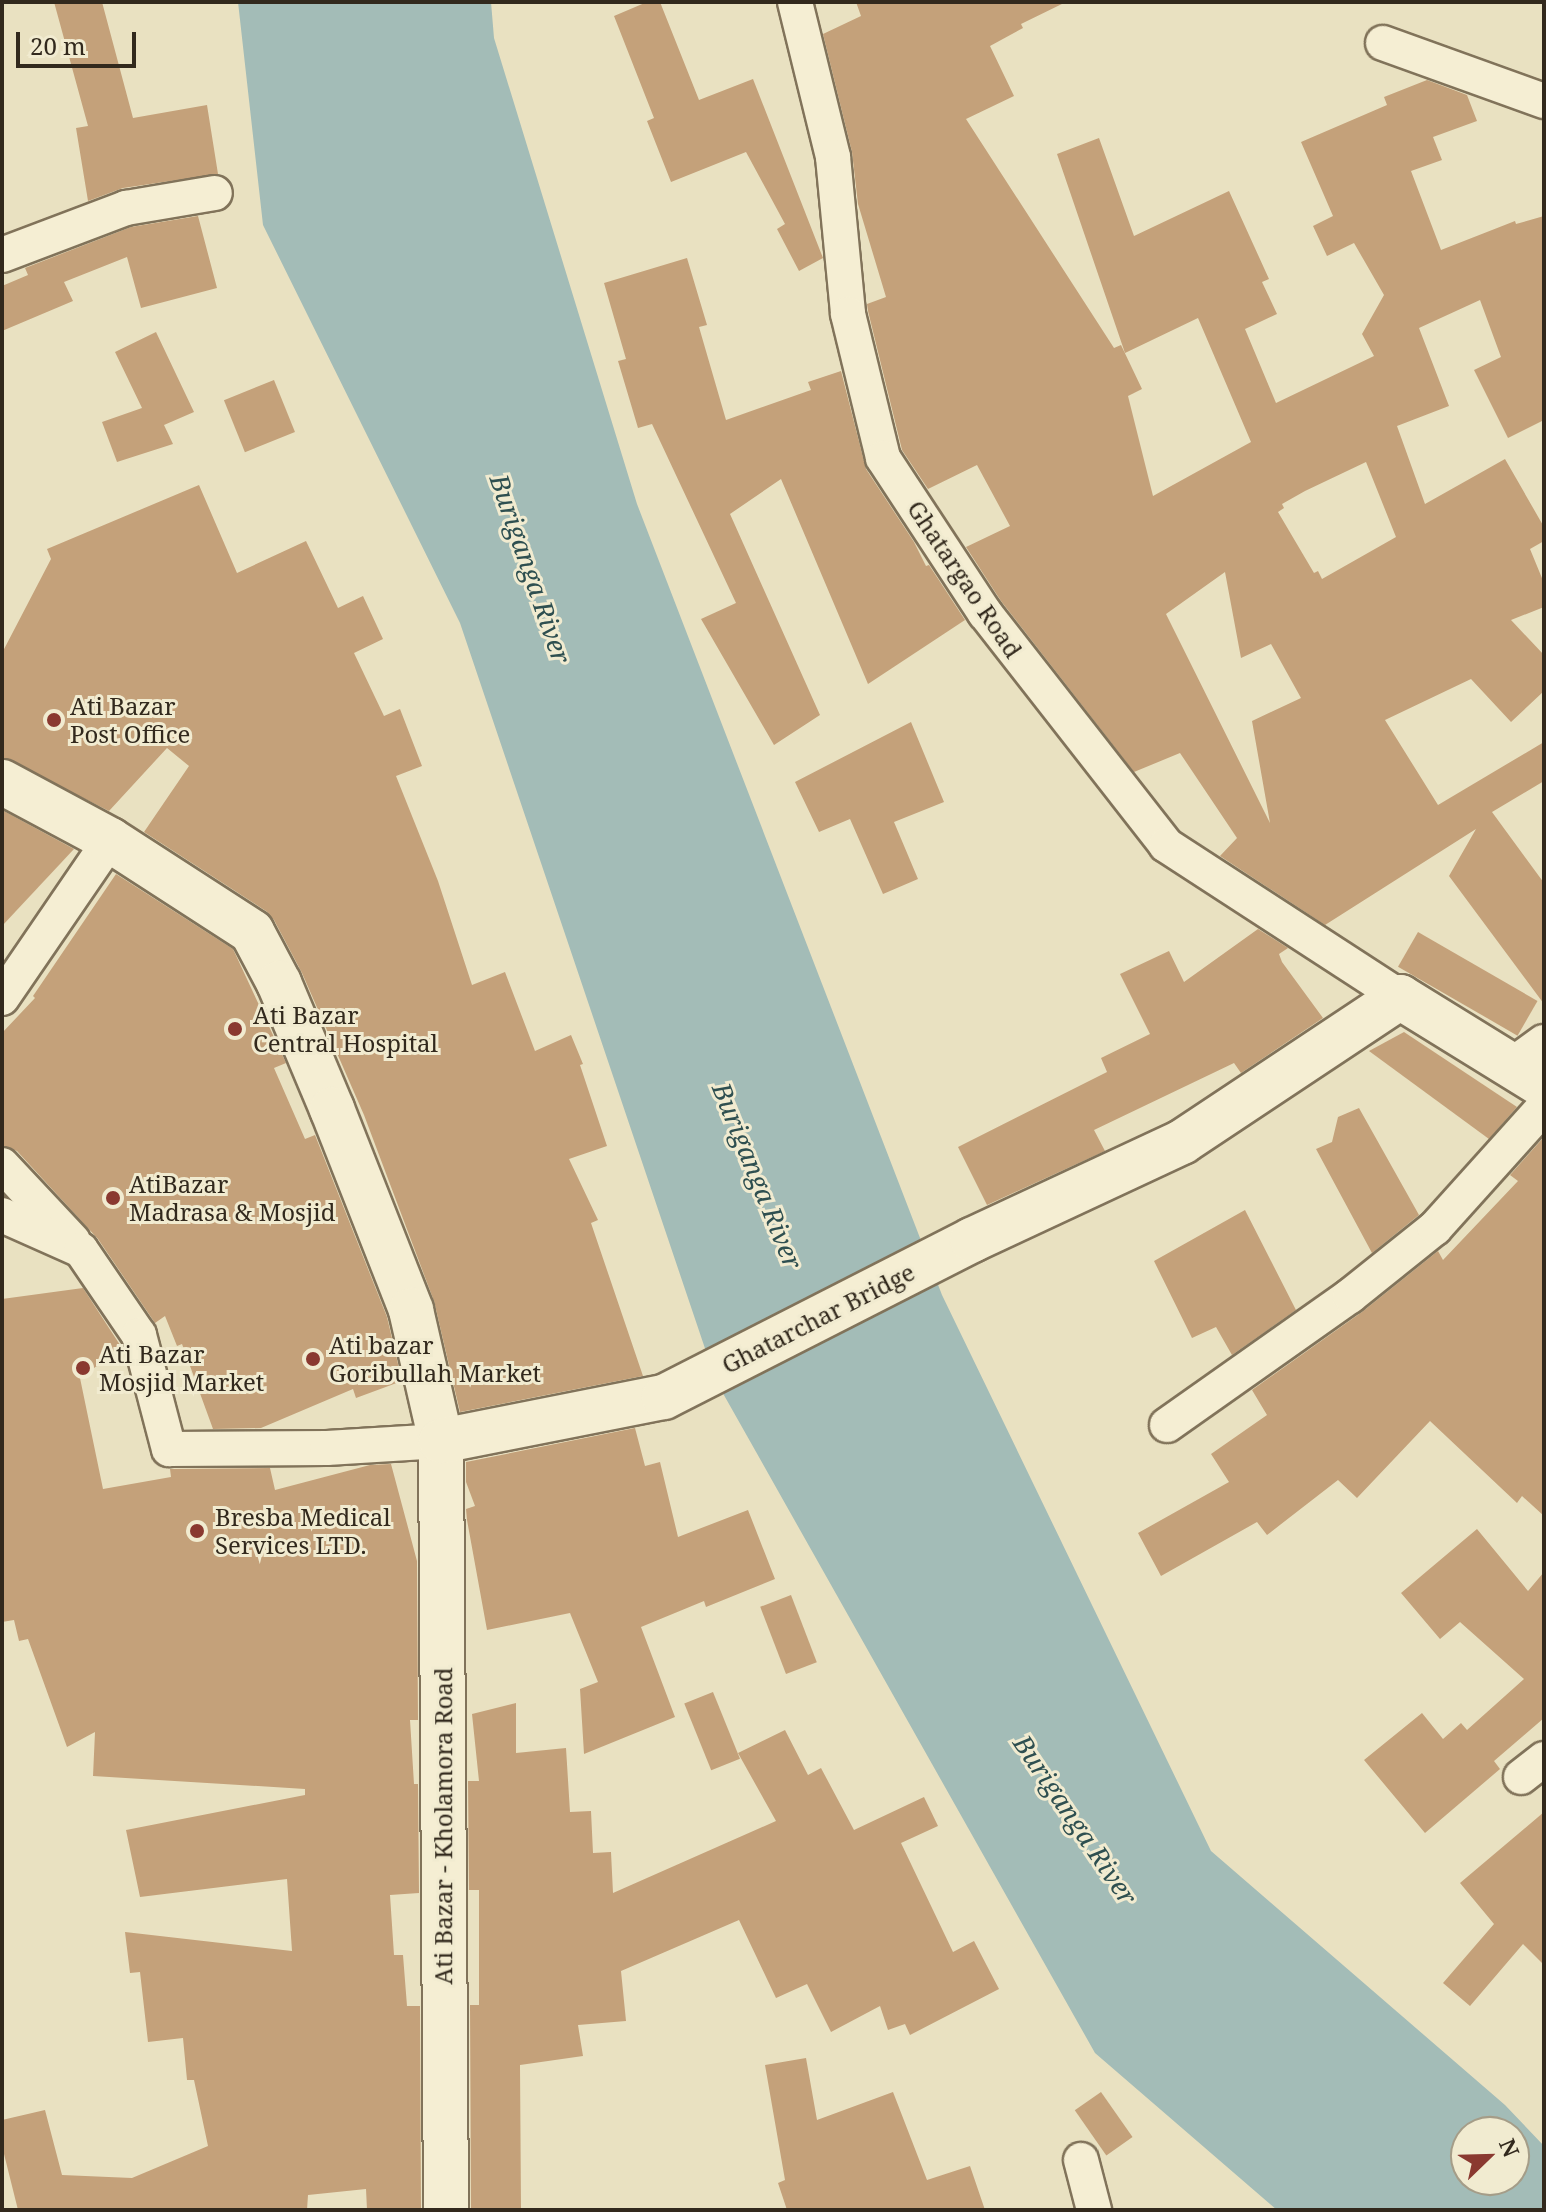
<!DOCTYPE html>
<html>
<head>
<meta charset="utf-8">
<style>
	body { margin:0 }
	#map { position:relative; width:1546px; height:2212px; overflow:hidden; background:#e9e1c1; font-family:"Noto Serif",serif }
	div>[style] { position:absolute }
	[style*='--x'] { left:calc(var(--x)*1px); top:calc(var(--y)*1px); width:calc(var(--w)*1px); rotate:calc(var(--a)*1deg) }
	.water>* { inset:0; background:#a3bcb7 }
	.building>* { inset:0; background:#c4a17a; transform-origin:0 0 }
	.roads { filter:drop-shadow(2px 0 #81735a) drop-shadow(-2px 0 #81735a) drop-shadow(0 2px #81735a) drop-shadow(0 -2px #81735a) }
	.street>* { height:34px; margin:-17px; padding:0 17px; transform-origin:17px; border-radius:17px; background:#f5eed3 }
	.secondary>* { height:44px; margin:-22px; padding:0 22px; transform-origin:22px; border-radius:22px; background:#f5eed3 }
	.dots>* { width:22px; height:22px; translate:-50% -50%; box-sizing:border-box; border:4px solid #f1ebd0; border-radius:50% }
	span { translate:-50% -50%; white-space:nowrap; text-align:center; line-height:1.15; -webkit-text-stroke:6px #f1ebd0; paint-order:stroke }
	.street-label { font-size:24px; color:#32291d }
	.poi-label { font-size:24px; color:#32291d }
	.left { translate:0 -50%; text-align:left }
	.water-label { font-size:26px; color:#2e4f50; font-style:italic }
	.frame { position:absolute; inset:0; border:4px solid #32291d; pointer-events:none }
	.north { position:absolute; left:1450px; top:2116px; width:80px; height:80px; box-sizing:border-box; background:#f1ebd0; border:2px solid #a59d88; border-radius:50%; rotate:67deg; font-size:22px; font-weight:700; line-height:32px; text-align:center; color:#32291d }
	.north::after { content:''; display:block; margin:auto; width:28px; height:36px; background:#8a3930; clip-path:polygon(50% 0,100% 100%,50% 72%,0 100%) }
	.scale { position:absolute; left:16px; top:32px; width:120px; height:36px; box-sizing:border-box; border:4px solid #32291d; border-top:0; padding-left:10px; font-size:24px; line-height:28px; white-space:nowrap; color:#32291d; -webkit-text-stroke:6px #f1ebd0; paint-order:stroke }
</style>
</head>
<body>
<div id="map">
	<div class="water">
		<div style="clip-path:polygon(evenodd,238px 2px,491px 2px,494px 38px,637px 504px,942px 1295px,1211px 1851px,1505px 2105px,1544px 2146px,1544px 2210px,1277px 2210px,1095px 2053px,716px 1381px,460px 623px,263px 225px,238px 2px,1466px 2132px,1514px 2132px,1514px 2180px,1466px 2180px,1466px 2132px)"></div>
	</div>
	<div class="building">
		<div style="clip-path:polygon(54px 2px,102px 2px,133px 118px,207px 105px,218px 174px,123px 188px,88px 201px,76px 128px,88px 126px)"></div>
		<div style="clip-path:polygon(647px 2px,660px 2px,699px 100px,753px 79px,823px 258px,799px 271px,777px 229px,785px 224px,746px 152px,671px 182px,647px 121px,654px 118px,614px 16px)"></div>
		<div style="clip-path:polygon(evenodd,856px 2px,1066px 2px,1021px 24px,1023px 28px,990px 46px,1014px 96px,966px 119px,1114px 348px,1121px 345px,1142px 389px,1128px 396px,1153px 496px,1251px 442px,1198px 318px,1125px 353px,1057px 154px,1099px 138px,1134px 236px,1229px 191px,1269px 279px,1262px 282px,1277px 314px,1245px 329px,1276px 403px,1374px 356px,1362px 334px,1384px 295px,1354px 243px,1327px 256px,1313px 226px,1333px 216px,1301px 142px,1387px 105px,1384px 97px,1427px 80px,1467px 95px,1477px 121px,1433px 137px,1442px 160px,1411px 171px,1441px 250px,1515px 221px,1516px 224px,1544px 216px,1544px 420px,1508px 438px,1474px 370px,1501px 357px,1480px 300px,1419px 328px,1449px 406px,1397px 426px,1425px 504px,1505px 459px,1544px 527px,1544px 541px,1530px 549px,1544px 583px,1544px 607px,1511px 620px,1544px 655px,1544px 691px,1511px 722px,1471px 679px,1385px 720px,1438px 805px,1544px 742px,1544px 781px,1492px 812px,1544px 883px,1544px 1004px,1449px 876px,1476px 829px,1325px 925px,1220px 856px,1237px 838px,1180px 753px,1134px 772px,1001px 601px,966px 547px,1010px 526px,977px 465px,928px 489px,902px 450px,868px 311px,867px 304px,886px 297px,858px 204px,852px 152px,823px 34px,861px 16px,856px 2px,1366px 462px,1396px 537px,1322px 579px,1318px 571px,1314px 573px,1278px 512px,1284px 508px,1282px 504px,1305px 491px,1366px 462px,856px 2px,1225px 572px,1241px 658px,1271px 644px,1301px 698px,1252px 721px,1270px 823px,1166px 614px,1225px 572px)"></div>
		<div style="clip-path:polygon(198px 216px,217px 288px,141px 308px,127px 257px,64px 282px,73px 301px,2px 331px,2px 286px,28px 275px,25px 268px,131px 227px)"></div>
		<div style="clip-path:polygon(687px 258px,707px 325px,699px 327px,726px 420px,811px 390px,808px 382px,841px 371px,866px 469px,914px 542px,926px 566px,929px 565px,965px 620px,868px 684px,781px 479px,730px 514px,820px 715px,774px 745px,701px 619px,736px 603px,652px 424px,638px 428px,618px 361px,626px 359px,604px 283px)"></div>
		<div style="clip-path:polygon(156px 332px,194px 412px,164px 425px,173px 444px,117px 462px,102px 422px,142px 408px,115px 352px)"></div>
		<div style="left:274px;top:380px;width:56px;height:54px;rotate:68deg"></div>
		<div style="clip-path:polygon(199px 485px,237px 573px,306px 541px,338px 608px,363px 596px,383px 639px,354px 653px,384px 716px,400px 709px,422px 766px,396px 776px,438px 881px,472px 985px,505px 972px,535px 1051px,571px 1035px,583px 1064px,580px 1065px,607px 1146px,569px 1159px,598px 1220px,591px 1223px,643px 1376px,460px 1412px,434px 1301px,364px 1115px,302px 973px,274px 920px,266px 911px,144px 832px,189px 766px,167px 748px,109px 811px,2px 757px,2px 653px,51px 559px,47px 549px)"></div>
		<div style="clip-path:polygon(911px 722px,944px 802px,894px 822px,918px 879px,883px 894px,850px 819px,819px 832px,795px 782px)"></div>
		<div style="clip-path:polygon(2px 810px,74px 849px,2px 926px)"></div>
		<div style="clip-path:polygon(116px 874px,233px 949px,286px 1063px,274px 1068px,305px 1139px,315px 1135px,387px 1317px,402px 1381px,356px 1398px,353px 1389px,261px 1428px,213px 1429px,182px 1344px,177px 1346px,165px 1316px,155px 1323px,98px 1239px,17px 1151px,2px 1146px,2px 1033px,35px 998px,33px 996px)"></div>
		<div style="clip-path:polygon(1258px 929px,1288px 948px,1279px 954px,1282px 962px,1323px 1018px,1241px 1073px,1234px 1063px,1094px 1130px,1105px 1151px,987px 1205px,958px 1147px,1107px 1072px,1101px 1058px,1150px 1034px,1120px 974px,1169px 951px,1184px 982px)"></div>
		<div style="left:1418px;top:932px;width:138px;height:40px;rotate:30deg"></div>
		<div style="clip-path:polygon(1404px 1032px,1517px 1107px,1489px 1139px,1369px 1051px)"></div>
		<div style="clip-path:polygon(1359px 1108px,1419px 1215px,1372px 1253px,1316px 1149px,1332px 1142px,1338px 1117px)"></div>
		<div style="clip-path:polygon(1544px 1137px,1544px 1516px,1522px 1496px,1517px 1503px,1430px 1421px,1357px 1498px,1338px 1480px,1267px 1535px,1257px 1522px,1161px 1576px,1138px 1533px,1229px 1482px,1211px 1454px,1267px 1415px,1252px 1390px,1362px 1312px,1438px 1251px,1443px 1260px,1518px 1181px,1510px 1175px)"></div>
		<div style="clip-path:polygon(1245px 1210px,1296px 1310px,1232px 1355px,1216px 1327px,1192px 1338px,1154px 1261px)"></div>
		<div style="clip-path:polygon(83px 1288px,122px 1348px,80px 1378px,103px 1489px,171px 1477px,170px 1469px,270px 1468px,275px 1490px,370px 1465px,391px 1464px,417px 1561px,418px 1720px,410px 1720px,414px 1784px,418px 1784px,419px 1893px,390px 1895px,394px 1955px,403px 1955px,407px 2006px,420px 2006px,421px 2210px,367px 2210px,366px 2189px,308px 2195px,307px 2210px,18px 2210px,2px 2146px,2px 2120px,45px 2110px,62px 2175px,132px 2178px,208px 2146px,194px 2080px,187px 2080px,183px 2038px,148px 2042px,140px 1972px,130px 1973px,125px 1932px,292px 1951px,287px 1879px,140px 1897px,126px 1830px,305px 1795px,305px 1789px,93px 1776px,95px 1732px,67px 1747px,28px 1639px,19px 1641px,14px 1620px,2px 1622px,2px 1299px)"></div>
		<div style="clip-path:polygon(635px 1428px,645px 1466px,660px 1462px,678px 1537px,748px 1510px,775px 1579px,706px 1607px,704px 1601px,641px 1627px,675px 1717px,584px 1754px,580px 1689px,598px 1682px,570px 1613px,487px 1630px,467px 1520px,466px 1509px,475px 1506px,466px 1482px,466px 1462px)"></div>
		<div style="clip-path:polygon(1477px 1529px,1528px 1591px,1544px 1572px,1544px 1718px,1494px 1761px,1500px 1769px,1425px 1833px,1364px 1760px,1422px 1713px,1443px 1739px,1461px 1723px,1467px 1730px,1524px 1679px,1460px 1622px,1440px 1639px,1401px 1593px)"></div>
		<div style="left:791px;top:1595px;width:72px;height:33px;rotate:69deg"></div>
		<div style="left:713px;top:1692px;width:72px;height:31px;rotate:68deg"></div>
		<div style="clip-path:polygon(516px 1703px,516px 1753px,566px 1748px,570px 1812px,591px 1811px,593px 1853px,611px 1852px,613px 1893px,776px 1821px,738px 1753px,785px 1730px,808px 1775px,821px 1768px,854px 1830px,924px 1797px,938px 1826px,901px 1843px,953px 1952px,974px 1941px,999px 1989px,910px 2035px,905px 2024px,888px 2030px,880px 2006px,831px 2032px,807px 1984px,776px 1998px,739px 1920px,621px 1971px,626px 2021px,578px 2025px,583px 2056px,520px 2065px,521px 2210px,471px 2210px,470px 2005px,479px 2005px,479px 1890px,469px 1890px,468px 1781px,479px 1781px,472px 1714px)"></div>
		<div style="clip-path:polygon(1544px 1812px,1544px 1965px,1523px 1944px,1470px 2006px,1443px 1983px,1494px 1924px,1460px 1883px)"></div>
		<div style="clip-path:polygon(806px 2058px,817px 2120px,893px 2092px,927px 2180px,970px 2166px,985px 2210px,787px 2210px,778px 2183px,785px 2180px,765px 2065px)"></div>
		<div style="left:1101px;top:2092px;width:55px;height:32px;rotate:55deg"></div>
	</div>
	<div class="roads">
		<div class="street">
			<div style="--x:795;--y:2;--w:160;--a:76.2"></div>
			<div style="--x:833;--y:157;--w:158;--a:84.5"></div>
			<div style="--x:848;--y:314;--w:148;--a:76.3"></div>
			<div style="--x:883;--y:458;--w:186;--a:56.7"></div>
			<div style="--x:985;--y:613;--w:294;--a:52"></div>
			<div style="--x:1166;--y:845;--w:279;--a:33"></div>
			<div style="--x:1383;--y:43;--w:171;--a:19.8"></div>
			<div style="--x:2;--y:255;--w:133;--a:-20.8"></div>
			<div style="--x:126;--y:208;--w:90;--a:-9.6"></div>
			<div style="--x:2;--y:998;--w:191;--a:-55.6"></div>
			<div style="--x:1512;--y:1065;--w:39;--a:-36"></div>
			<div style="--x:2;--y:1165;--w:104;--a:46.9"></div>
			<div style="--x:2;--y:1215;--w:86;--a:23.9"></div>
			<div style="--x:81;--y:1250;--w:103;--a:55.7"></div>
			<div style="--x:139;--y:1335;--w:118;--a:75.3"></div>
			<div style="--x:169;--y:1449;--w:158;--a:-0.4"></div>
			<div style="--x:327;--y:1448;--w:114;--a:-3.5"></div>
			<div style="--x:1167;--y:1425;--w:224;--a:-35.2"></div>
			<div style="--x:1350;--y:1296;--w:109;--a:-38.7"></div>
			<div style="--x:1435;--y:1228;--w:163;--a:-48"></div>
			<div style="--x:1521;--y:1777;--w:29;--a:-38"></div>
			<div style="--x:1081;--y:2160;--w:52;--a:75.4"></div>
		</div>
		<div class="secondary">
			<div style="--x:2;--y:782;--w:123;--a:28.2"></div>
			<div style="--x:110;--y:840;--w:169;--a:32.9"></div>
			<div style="--x:252;--y:932;--w:58;--a:62.1"></div>
			<div style="--x:279;--y:983;--w:137;--a:67.2"></div>
			<div style="--x:332;--y:1109;--w:216;--a:68.5"></div>
			<div style="--x:411;--y:1310;--w:134;--a:77.1"></div>
			<div style="--x:441;--y:1441;--w:769;--a:89.63"></div>
			<div style="--x:441;--y:1441;--w:227;--a:-11.2"></div>
			<div style="--x:664;--y:1397;--w:346;--a:-27"></div>
			<div style="--x:972;--y:1240;--w:232;--a:-25"></div>
			<div style="--x:1182;--y:1142;--w:262;--a:-33.6"></div>
			<div style="--x:1400;--y:997;--w:169;--a:31.7"></div>
		</div>
	</div>
	<div class="dots">
		<div style="left:54px;top:720px;background:#8a3930"></div>
		<div style="left:235px;top:1029px;background:#8a3930"></div>
		<div style="left:113px;top:1198px;background:#8a3930"></div>
		<div style="left:313px;top:1359px;background:#8a3930"></div>
		<div style="left:83px;top:1368px;background:#8a3930"></div>
		<div style="left:197px;top:1531px;background:#8a3930"></div>
	</div>
	<div class="street-label">
		<span style="left:965px;top:579px;rotate:56deg">Ghatargao Road</span>
		<span style="left:818px;top:1318px;rotate:-27deg">Ghatarchar Bridge</span>
		<span style="left:443px;top:1826px;rotate:-90deg">Ati Bazar - Kholamora Road</span>
	</div>
	<div class="poi-label">
		<span class="left" style="left:70px;top:720px">Ati Bazar<br>Post Office</span>
		<span class="left" style="left:253px;top:1029px">Ati Bazar<br>Central Hospital</span>
		<span class="left" style="left:129px;top:1198px">AtiBazar<br>Madrasa &amp; Mosjid</span>
		<span class="left" style="left:329px;top:1359px">Ati bazar<br>Goribullah Market</span>
		<span class="left" style="left:99px;top:1368px">Ati Bazar<br>Mosjid Market</span>
		<span class="left" style="left:215px;top:1531px">Bresba Medical<br>Services LTD.</span>
	</div>
	<div class="water-label">
		<span style="left:530px;top:569px;rotate:71deg">Buriganga River</span>
		<span style="left:757px;top:1176px;rotate:68deg">Buriganga River</span>
		<span style="left:1075px;top:1820px;rotate:56deg">Buriganga River</span>
	</div>
	<div class="frame"></div>
	<div class="north">N</div>
	<div class="scale">20 m</div>
</div>
</body>
</html>
